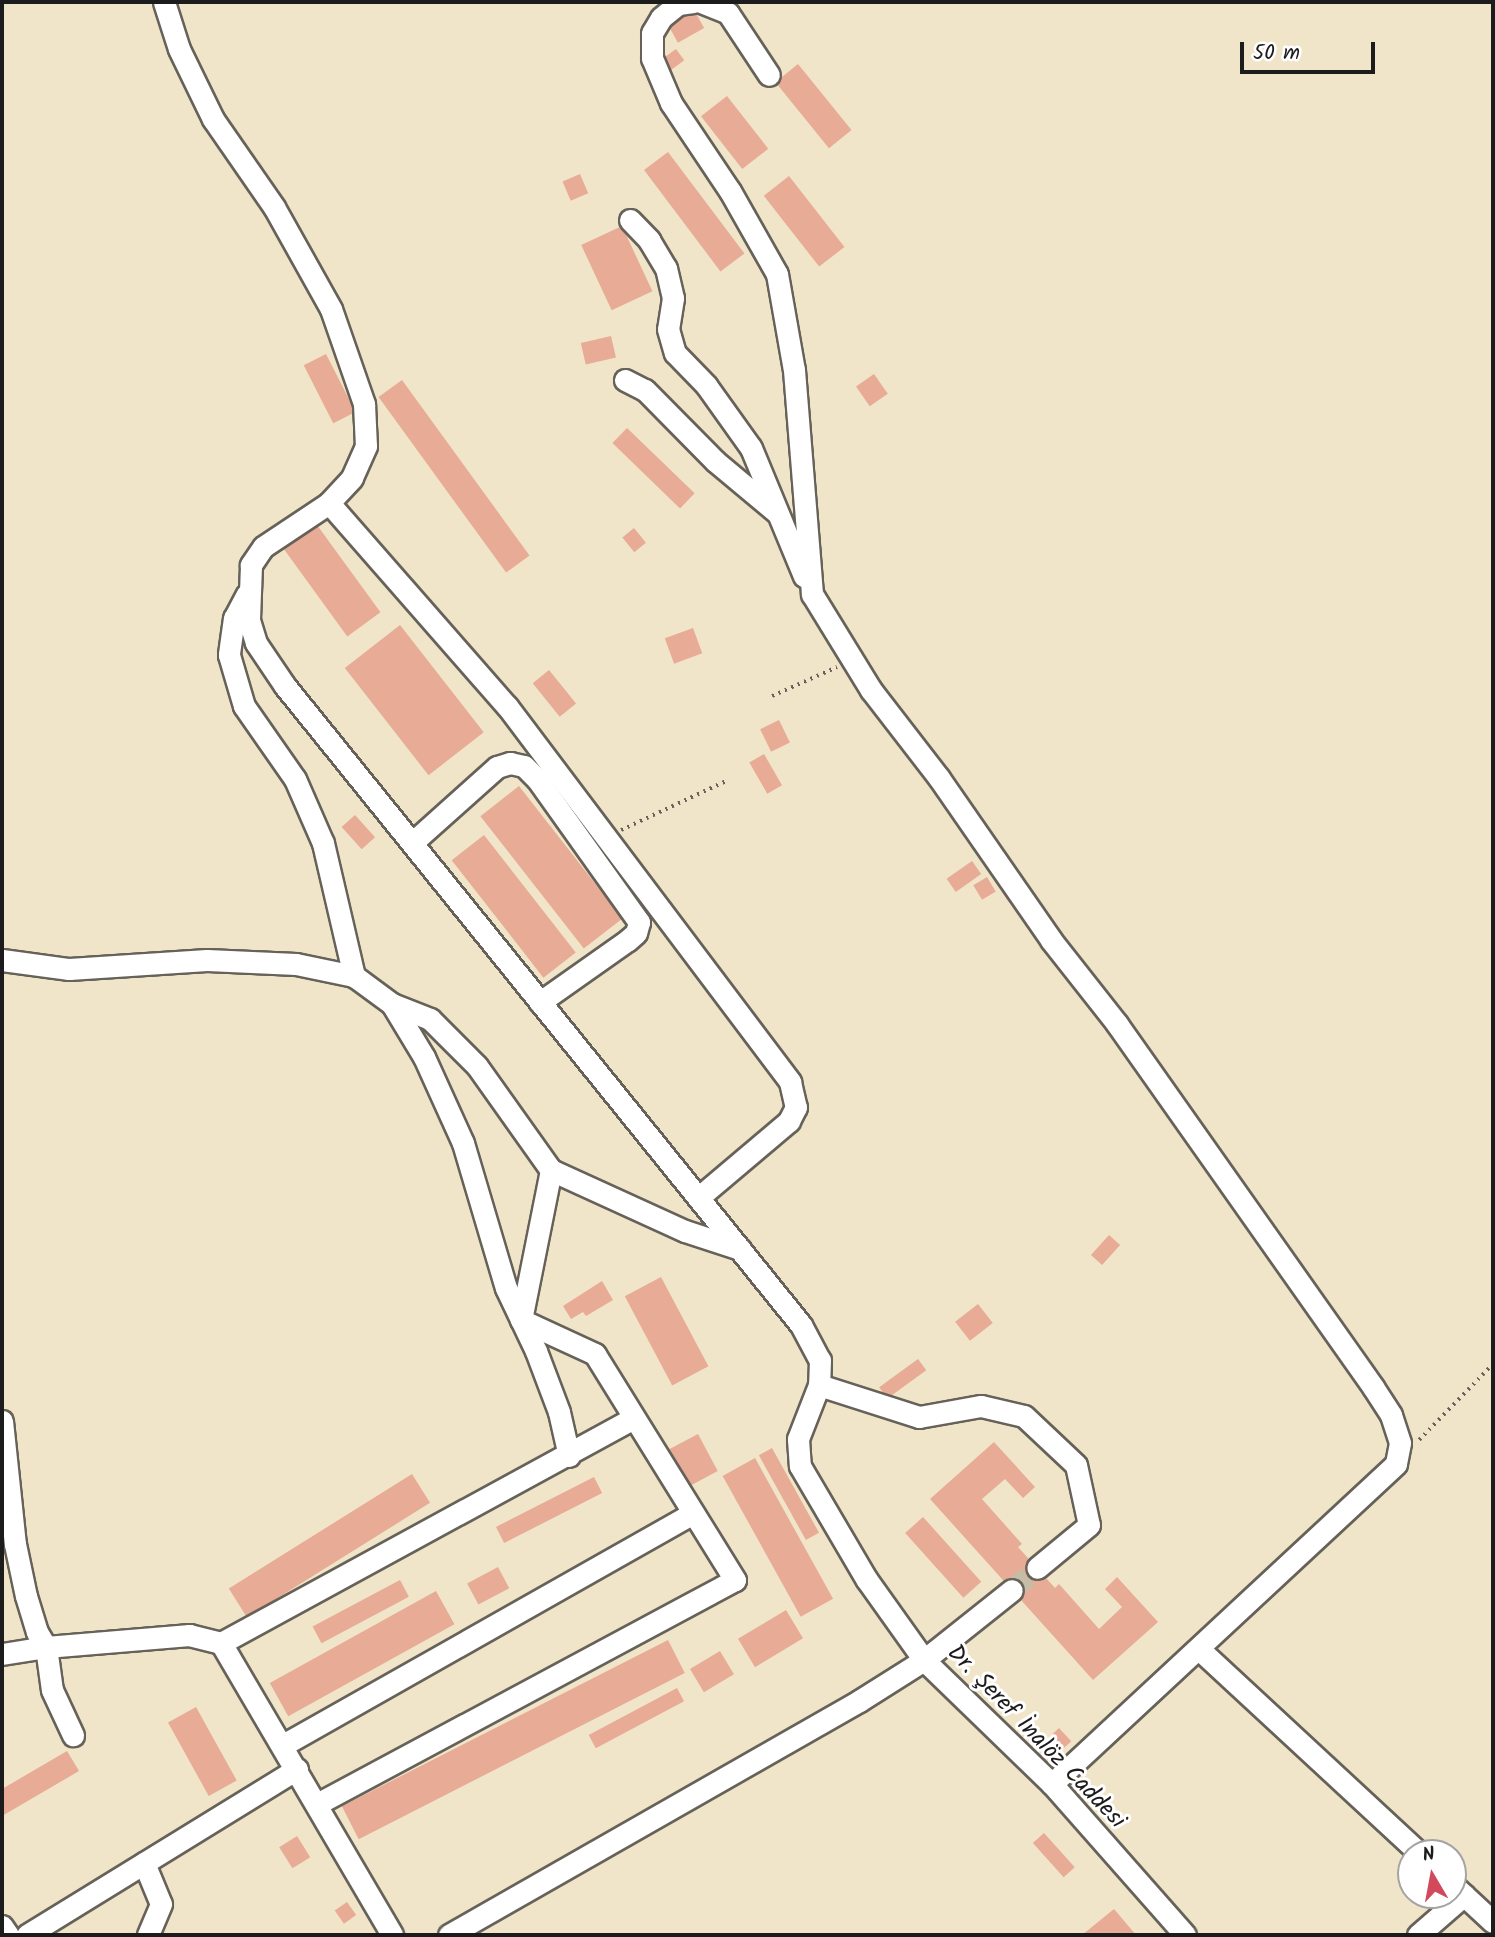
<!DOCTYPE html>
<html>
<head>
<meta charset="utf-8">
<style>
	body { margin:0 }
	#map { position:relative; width:1495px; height:1937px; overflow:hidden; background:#f0e5c9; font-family:Kalam,sans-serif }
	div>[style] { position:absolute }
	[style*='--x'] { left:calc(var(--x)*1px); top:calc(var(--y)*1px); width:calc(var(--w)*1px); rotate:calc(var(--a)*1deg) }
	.building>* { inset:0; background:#e8ab96; transform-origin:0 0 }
	.minor-tunnel>* { height:21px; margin-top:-10.5px; transform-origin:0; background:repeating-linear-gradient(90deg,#c6bda6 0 21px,transparent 0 31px) }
	.path>* { height:3.5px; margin-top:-1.75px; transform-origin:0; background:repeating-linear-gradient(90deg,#666259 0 2px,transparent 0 7px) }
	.roads { filter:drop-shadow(2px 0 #666259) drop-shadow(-2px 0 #666259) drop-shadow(0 2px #666259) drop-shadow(0 -2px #666259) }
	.minor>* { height:21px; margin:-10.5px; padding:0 10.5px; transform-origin:10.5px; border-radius:10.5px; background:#fff }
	span { translate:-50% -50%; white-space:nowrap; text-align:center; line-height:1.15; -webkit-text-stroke:6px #fff; paint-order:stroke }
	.street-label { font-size:24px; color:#1c1c1c }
	.frame { position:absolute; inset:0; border:4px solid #1c1c1c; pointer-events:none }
	.north { position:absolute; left:1397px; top:1839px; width:70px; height:70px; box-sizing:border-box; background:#fff; border:2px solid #a4a4a4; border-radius:50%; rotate:350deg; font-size:19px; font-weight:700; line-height:28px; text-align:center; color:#1c1c1c }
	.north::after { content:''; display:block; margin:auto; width:24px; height:32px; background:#d1495b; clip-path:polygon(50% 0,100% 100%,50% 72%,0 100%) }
	.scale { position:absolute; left:1240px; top:42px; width:135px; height:32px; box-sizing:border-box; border:4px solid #1c1c1c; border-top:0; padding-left:9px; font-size:21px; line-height:24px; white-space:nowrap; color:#1c1c1c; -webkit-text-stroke:5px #fff; paint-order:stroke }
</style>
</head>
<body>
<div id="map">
	<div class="building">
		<div style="left:693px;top:8px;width:23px;height:30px;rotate:61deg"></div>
		<div style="left:676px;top:49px;width:14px;height:18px;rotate:54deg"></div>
		<div style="left:798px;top:64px;width:85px;height:29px;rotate:51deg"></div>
		<div style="left:727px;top:96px;width:67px;height:33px;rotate:52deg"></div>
		<div style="left:668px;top:152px;width:127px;height:30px;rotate:53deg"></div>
		<div style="left:580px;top:174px;width:21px;height:19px;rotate:67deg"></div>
		<div style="left:789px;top:176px;width:90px;height:32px;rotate:52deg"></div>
		<div style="left:622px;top:226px;width:72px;height:45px;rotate:65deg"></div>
		<div style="left:611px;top:336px;width:22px;height:31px;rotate:77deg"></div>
		<div style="left:326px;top:354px;width:65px;height:25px;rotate:63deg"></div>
		<div style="left:874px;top:374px;width:24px;height:22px;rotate:55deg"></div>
		<div style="left:402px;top:380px;width:217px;height:29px;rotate:54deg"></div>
		<div style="left:627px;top:428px;width:94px;height:21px;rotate:44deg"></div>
		<div style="left:317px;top:525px;width:108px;height:41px;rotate:54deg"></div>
		<div style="left:634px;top:528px;width:19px;height:15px;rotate:51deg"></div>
		<div style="left:400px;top:625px;width:136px;height:70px;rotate:52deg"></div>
		<div style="left:693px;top:628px;width:27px;height:30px;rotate:70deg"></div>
		<div style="left:549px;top:670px;width:43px;height:21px;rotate:51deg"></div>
		<div style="left:779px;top:720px;width:25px;height:21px;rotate:64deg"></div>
		<div style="left:764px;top:754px;width:36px;height:17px;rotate:60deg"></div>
		<div style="left:519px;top:786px;width:168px;height:49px;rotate:52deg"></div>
		<div style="left:355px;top:815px;width:30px;height:18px;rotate:48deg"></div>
		<div style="left:484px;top:835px;width:149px;height:41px;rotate:52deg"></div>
		<div style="left:972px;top:861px;width:16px;height:31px;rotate:55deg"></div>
		<div style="left:987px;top:877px;width:17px;height:16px;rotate:59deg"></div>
		<div style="left:1109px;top:1235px;width:15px;height:27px;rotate:42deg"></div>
		<div style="left:661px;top:1277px;width:101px;height:41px;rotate:62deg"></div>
		<div style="clip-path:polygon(602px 1281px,613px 1300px,586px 1316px,583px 1312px,571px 1319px,563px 1306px)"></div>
		<div style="left:978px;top:1304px;width:24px;height:29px;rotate:52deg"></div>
		<div style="left:918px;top:1359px;width:14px;height:48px;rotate:54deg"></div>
		<div style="left:698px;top:1434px;width:42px;height:38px;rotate:62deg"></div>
		<div style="clip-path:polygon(994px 1442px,1035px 1487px,1023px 1498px,1005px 1479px,982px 1499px,1022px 1544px,1018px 1547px,1055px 1588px,1059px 1584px,1099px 1629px,1122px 1607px,1105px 1589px,1117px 1577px,1158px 1622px,1093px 1680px,930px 1499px)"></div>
		<div style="left:772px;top:1448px;width:97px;height:15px;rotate:61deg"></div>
		<div style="left:755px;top:1458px;width:161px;height:37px;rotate:61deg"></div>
		<div style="left:412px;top:1474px;width:34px;height:216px;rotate:58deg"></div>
		<div style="left:594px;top:1477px;width:18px;height:110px;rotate:63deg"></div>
		<div style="left:923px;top:1517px;width:87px;height:24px;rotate:48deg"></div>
		<div style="left:498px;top:1567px;width:24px;height:35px;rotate:62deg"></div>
		<div style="left:400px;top:1580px;width:19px;height:99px;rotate:62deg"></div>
		<div style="left:436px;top:1591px;width:38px;height:190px;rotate:61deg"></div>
		<div style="left:786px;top:1610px;width:33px;height:56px;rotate:59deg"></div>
		<div style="left:668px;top:1640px;width:37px;height:366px;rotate:63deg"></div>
		<div style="left:720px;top:1651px;width:27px;height:35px;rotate:59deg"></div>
		<div style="left:677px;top:1688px;width:15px;height:100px;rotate:62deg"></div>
		<div style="left:196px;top:1707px;width:84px;height:32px;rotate:61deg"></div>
		<div style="left:1059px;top:1728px;width:18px;height:19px;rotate:47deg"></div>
		<div style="clip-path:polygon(67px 1751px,79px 1771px,2px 1816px,2px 1789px)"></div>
		<div style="left:1044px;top:1833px;width:46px;height:15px;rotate:48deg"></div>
		<div style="left:297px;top:1836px;width:25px;height:21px;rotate:58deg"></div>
		<div style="left:347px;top:1902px;width:16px;height:15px;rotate:55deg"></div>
		<div style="clip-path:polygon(1114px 1909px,1136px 1935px,1082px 1935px)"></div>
	</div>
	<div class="minor-tunnel">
		<div style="--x:1012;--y:1590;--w:33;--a:-41"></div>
	</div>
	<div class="path">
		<div style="--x:772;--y:696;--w:71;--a:-24"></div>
		<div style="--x:621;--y:830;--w:118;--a:-25"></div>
		<div style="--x:1419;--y:1440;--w:106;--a:-45.8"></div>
	</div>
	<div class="roads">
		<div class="minor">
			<div style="--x:164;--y:2;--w:49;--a:72.3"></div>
			<div style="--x:179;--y:49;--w:78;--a:64.1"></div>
			<div style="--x:213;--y:119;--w:107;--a:55.3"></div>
			<div style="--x:274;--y:207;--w:117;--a:60.8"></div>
			<div style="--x:331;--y:309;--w:101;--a:70.8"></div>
			<div style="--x:364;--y:404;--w:42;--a:87.3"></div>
			<div style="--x:366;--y:446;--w:35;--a:114"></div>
			<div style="--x:352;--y:478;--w:34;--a:133"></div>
			<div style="--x:329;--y:503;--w:79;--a:146.3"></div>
			<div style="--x:263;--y:547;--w:22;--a:124"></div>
			<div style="--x:251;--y:565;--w:55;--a:92.1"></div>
			<div style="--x:249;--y:620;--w:24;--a:73"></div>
			<div style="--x:256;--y:643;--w:52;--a:56"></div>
			<div style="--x:285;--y:686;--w:821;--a:51.08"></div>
			<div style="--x:801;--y:1325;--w:40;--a:62"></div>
			<div style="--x:820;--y:1360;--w:25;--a:92"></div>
			<div style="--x:819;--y:1385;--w:58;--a:111.3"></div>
			<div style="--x:798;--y:1439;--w:27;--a:86"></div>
			<div style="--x:800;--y:1466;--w:132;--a:59.6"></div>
			<div style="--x:867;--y:1580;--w:98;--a:54.5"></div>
			<div style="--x:924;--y:1660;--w:178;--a:44.1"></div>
			<div style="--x:1052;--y:1784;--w:201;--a:48.6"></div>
			<div style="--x:693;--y:2;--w:15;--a:172"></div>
			<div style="--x:678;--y:4;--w:22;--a:141"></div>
			<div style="--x:661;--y:18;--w:17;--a:121"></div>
			<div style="--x:652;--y:33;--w:25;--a:90"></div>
			<div style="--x:652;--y:58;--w:49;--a:67.1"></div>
			<div style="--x:671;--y:103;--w:106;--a:56.2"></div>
			<div style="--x:730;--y:191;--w:95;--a:60.5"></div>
			<div style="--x:777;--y:274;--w:97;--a:80"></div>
			<div style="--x:794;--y:370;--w:225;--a:85.4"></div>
			<div style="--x:812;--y:594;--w:113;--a:58.4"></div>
			<div style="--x:871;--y:690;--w:111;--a:52.3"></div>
			<div style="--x:939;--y:778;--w:197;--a:55.3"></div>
			<div style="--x:1051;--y:940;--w:107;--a:51.8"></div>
			<div style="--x:1117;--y:1024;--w:444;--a:54.8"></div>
			<div style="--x:1373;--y:1387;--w:33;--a:57"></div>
			<div style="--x:1391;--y:1415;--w:29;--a:72"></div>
			<div style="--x:1400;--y:1443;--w:21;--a:101"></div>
			<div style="--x:1396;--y:1464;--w:470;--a:137.1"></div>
			<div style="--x:701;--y:2;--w:29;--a:22"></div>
			<div style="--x:728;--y:13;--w:74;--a:56.5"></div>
			<div style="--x:630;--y:220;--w:28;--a:46"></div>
			<div style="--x:649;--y:240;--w:33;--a:59"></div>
			<div style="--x:666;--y:268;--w:31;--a:77"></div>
			<div style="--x:673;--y:298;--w:31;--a:99"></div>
			<div style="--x:668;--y:329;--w:25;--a:74"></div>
			<div style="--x:675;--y:353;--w:45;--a:45.9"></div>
			<div style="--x:706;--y:385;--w:77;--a:54.5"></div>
			<div style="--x:751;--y:448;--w:139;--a:67.5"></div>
			<div style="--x:625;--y:380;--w:22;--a:27"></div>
			<div style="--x:645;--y:390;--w:100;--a:45.4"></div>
			<div style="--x:715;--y:461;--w:80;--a:39.9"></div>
			<div style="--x:329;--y:503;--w:270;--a:48.8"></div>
			<div style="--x:507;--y:706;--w:471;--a:53"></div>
			<div style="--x:790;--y:1082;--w:26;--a:77"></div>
			<div style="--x:796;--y:1107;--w:16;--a:117"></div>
			<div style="--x:789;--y:1121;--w:118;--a:139.8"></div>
			<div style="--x:247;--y:594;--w:27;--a:118"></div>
			<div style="--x:234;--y:618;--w:37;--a:98"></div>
			<div style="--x:229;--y:655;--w:53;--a:73.6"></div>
			<div style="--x:244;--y:706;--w:89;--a:55.1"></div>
			<div style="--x:295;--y:779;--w:70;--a:66.4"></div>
			<div style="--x:323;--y:843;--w:137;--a:76.9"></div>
			<div style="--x:413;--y:842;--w:113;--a:-41.8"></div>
			<div style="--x:497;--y:767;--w:14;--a:-17"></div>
			<div style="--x:510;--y:763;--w:14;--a:12"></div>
			<div style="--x:524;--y:766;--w:18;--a:45"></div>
			<div style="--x:537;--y:779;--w:176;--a:54.5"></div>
			<div style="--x:639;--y:922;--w:11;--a:105"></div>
			<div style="--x:636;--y:933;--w:11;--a:139"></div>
			<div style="--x:628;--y:940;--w:108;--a:144.8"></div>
			<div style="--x:2;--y:960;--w:68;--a:7.7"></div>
			<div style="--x:69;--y:969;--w:138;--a:-3.7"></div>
			<div style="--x:207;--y:960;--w:89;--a:2.6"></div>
			<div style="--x:296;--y:964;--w:59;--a:11.7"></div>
			<div style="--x:354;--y:976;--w:47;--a:36.4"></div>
			<div style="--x:392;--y:1004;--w:62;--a:58.9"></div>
			<div style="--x:424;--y:1057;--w:94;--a:65.6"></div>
			<div style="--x:463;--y:1143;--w:151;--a:73.5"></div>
			<div style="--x:506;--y:1288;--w:70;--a:64.5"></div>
			<div style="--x:536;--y:1351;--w:65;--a:69.3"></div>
			<div style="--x:559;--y:1412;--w:45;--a:77.2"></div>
			<div style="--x:392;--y:1004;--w:41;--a:21.5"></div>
			<div style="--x:430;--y:1019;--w:66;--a:45"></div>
			<div style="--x:477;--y:1066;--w:128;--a:54.6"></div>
			<div style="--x:551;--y:1170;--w:147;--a:24.5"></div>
			<div style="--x:685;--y:1231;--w:58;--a:18.1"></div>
			<div style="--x:819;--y:1385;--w:105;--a:17.7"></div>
			<div style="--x:919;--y:1417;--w:63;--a:-10.1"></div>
			<div style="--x:981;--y:1406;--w:44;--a:13.1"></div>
			<div style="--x:1024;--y:1416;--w:71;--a:43.3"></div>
			<div style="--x:1076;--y:1465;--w:61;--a:77.8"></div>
			<div style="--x:1089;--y:1525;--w:67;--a:140.4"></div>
			<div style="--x:2;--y:1421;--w:124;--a:84"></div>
			<div style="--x:15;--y:1544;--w:53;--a:78.1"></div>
			<div style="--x:26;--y:1596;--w:38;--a:73"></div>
			<div style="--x:37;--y:1632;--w:17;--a:59"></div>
			<div style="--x:46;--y:1647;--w:144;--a:-4.8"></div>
			<div style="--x:189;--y:1635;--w:33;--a:14"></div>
			<div style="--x:221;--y:1643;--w:338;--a:59.6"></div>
			<div style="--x:221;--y:1643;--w:469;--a:-28.6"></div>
			<div style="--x:1200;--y:1650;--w:299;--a:42.8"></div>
			<div style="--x:2;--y:1654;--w:45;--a:-9"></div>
			<div style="--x:46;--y:1647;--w:43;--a:82.1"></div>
			<div style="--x:52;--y:1690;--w:50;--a:65"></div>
			<div style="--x:283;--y:1745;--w:470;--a:-29.5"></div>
			<div style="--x:317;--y:1804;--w:474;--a:-28.2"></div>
			<div style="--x:735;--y:1580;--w:266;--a:-121.8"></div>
			<div style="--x:595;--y:1354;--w:81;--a:-155.3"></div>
			<div style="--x:521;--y:1320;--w:153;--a:-78.7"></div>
			<div style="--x:144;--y:1863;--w:44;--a:67.5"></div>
			<div style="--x:161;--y:1904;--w:34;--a:113"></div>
			<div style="--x:1453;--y:1885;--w:54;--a:42.8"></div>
			<div style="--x:2;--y:1926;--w:11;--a:56"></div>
			<div style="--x:27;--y:1935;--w:317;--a:-31.6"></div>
			<div style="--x:449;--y:1935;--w:472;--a:-29.7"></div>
			<div style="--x:859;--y:1701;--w:77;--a:-32.2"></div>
			<div style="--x:924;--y:1660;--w:112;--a:-38.5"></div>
			<div style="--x:1418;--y:1935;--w:61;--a:-41"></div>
		</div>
	</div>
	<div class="street-label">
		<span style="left:1036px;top:1737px;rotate:46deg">Dr. Şeref İnalöz Caddesi</span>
	</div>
	<div class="frame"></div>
	<div class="north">N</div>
	<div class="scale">50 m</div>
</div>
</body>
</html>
